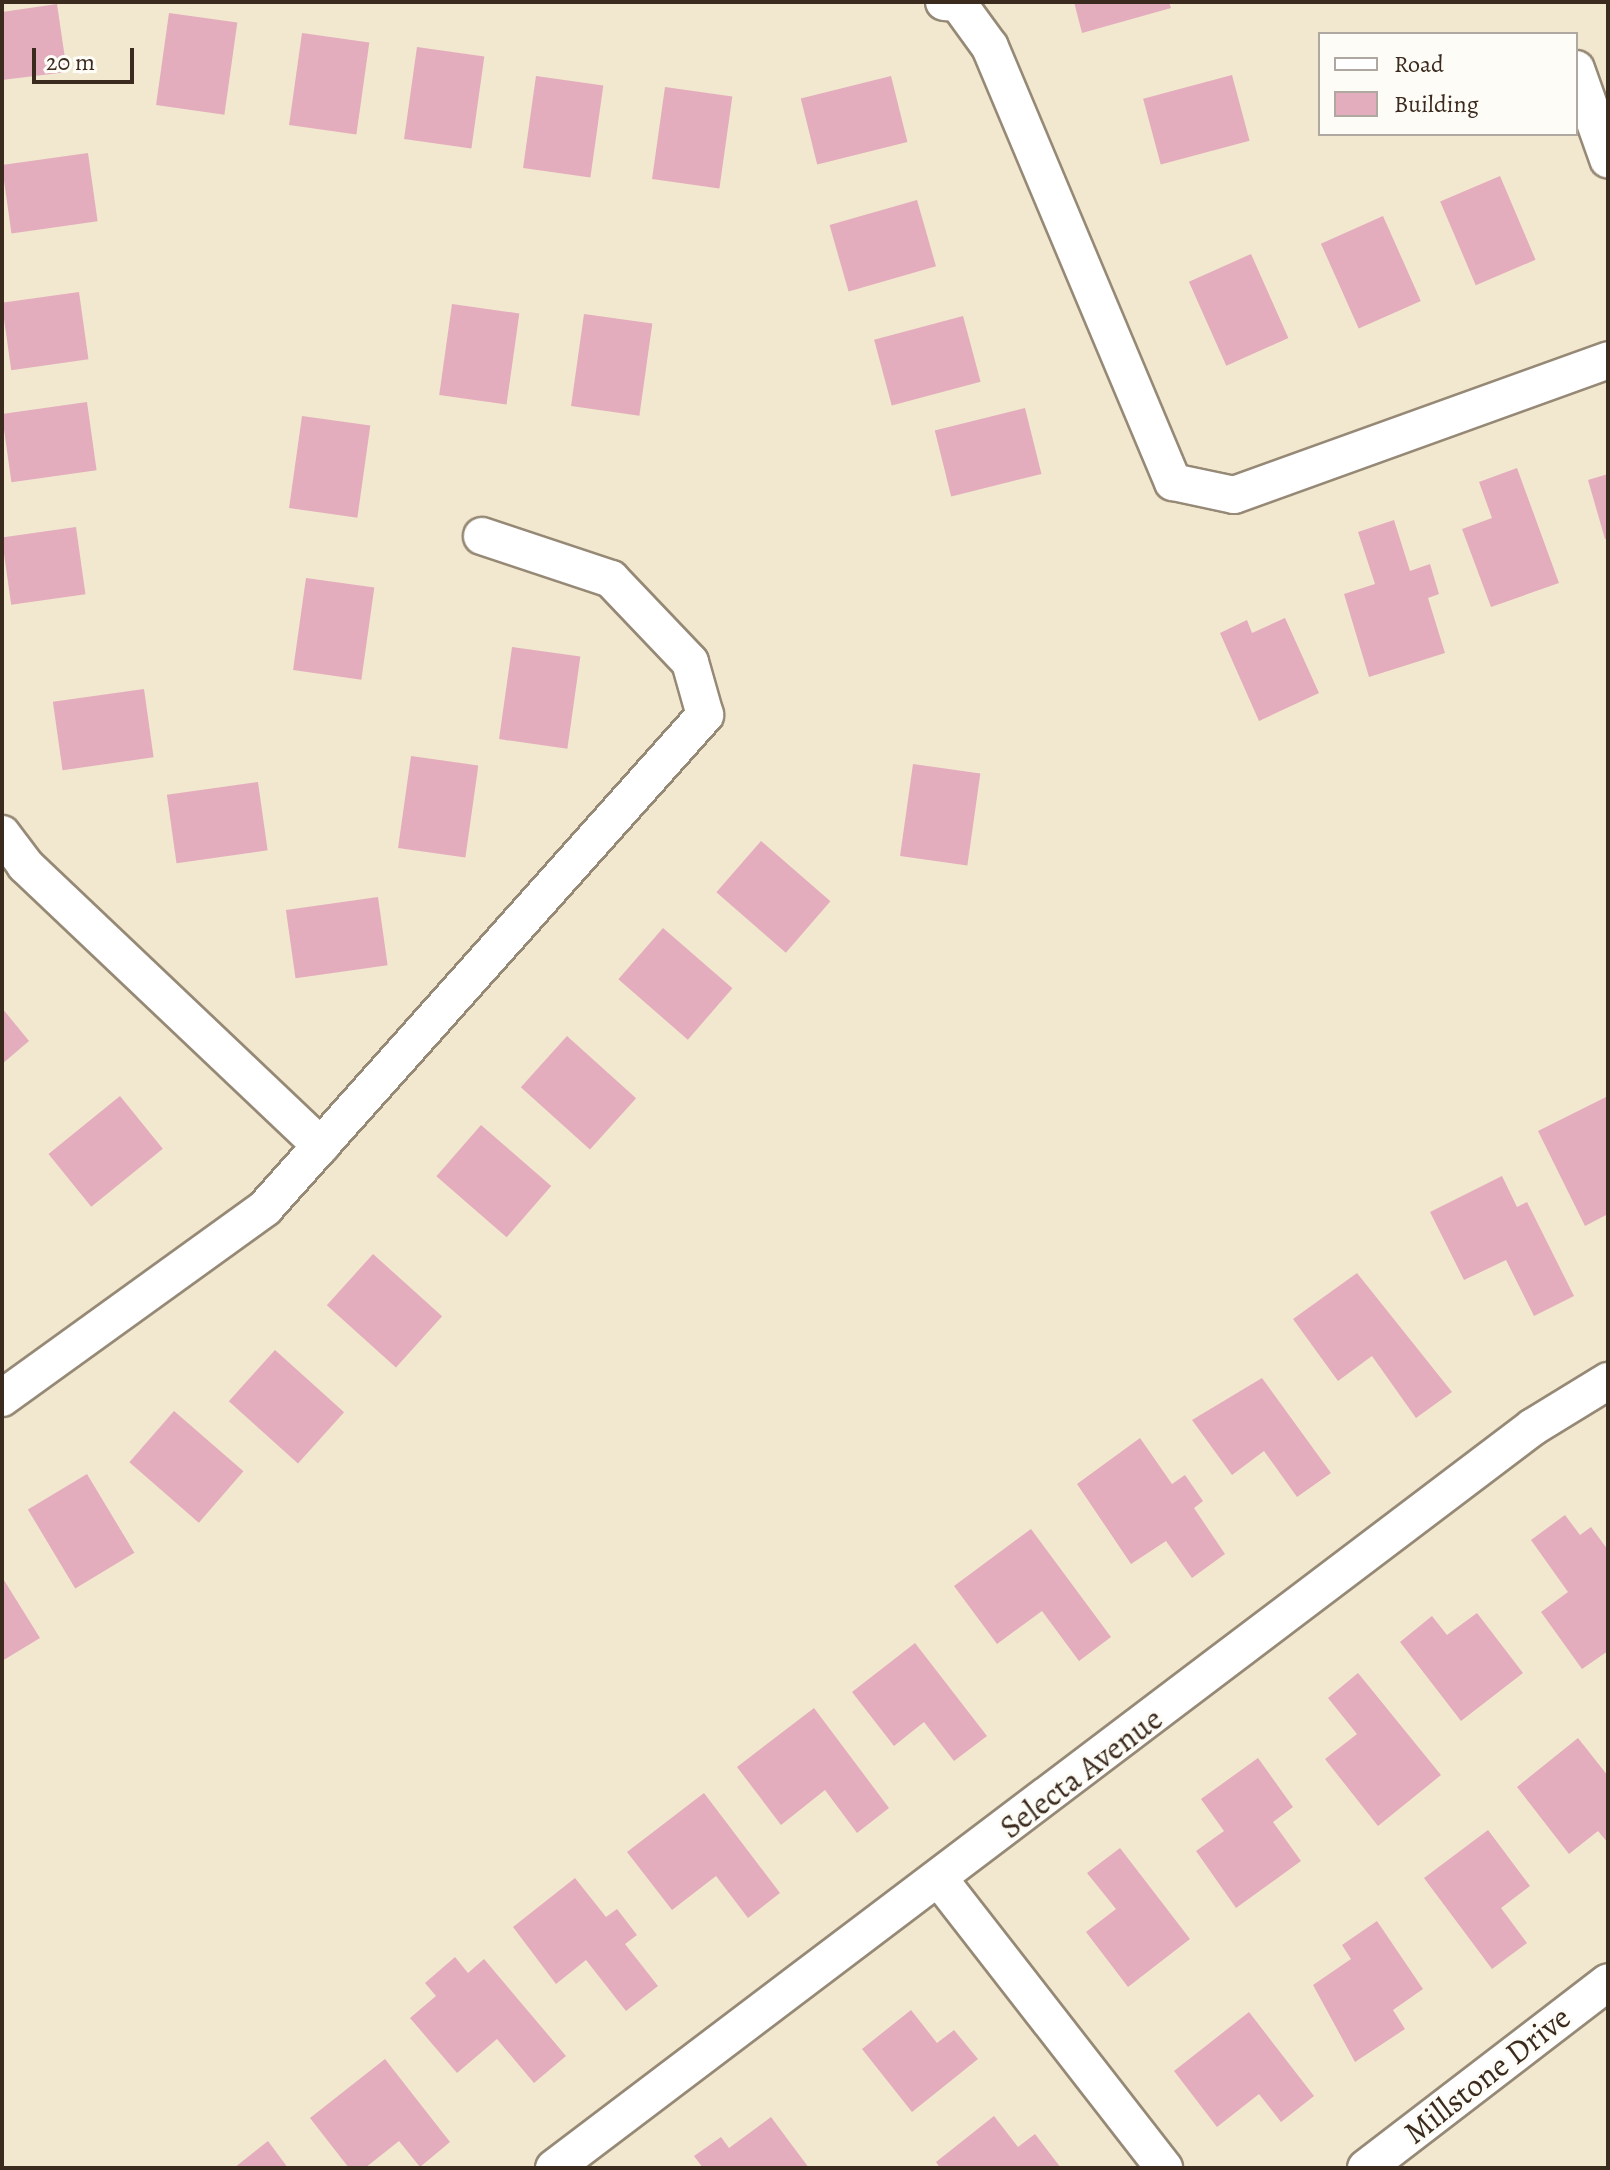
<!DOCTYPE html>
<html>
<head>
<meta charset="utf-8">
<style>
	body { margin:0 }
	#map { position:relative; width:1610px; height:2170px; overflow:hidden; background:#f2e8cf; font-family:Alegreya,serif }
	div>[style] { position:absolute }
	[style*='--x'] { left:calc(var(--x)*1px); top:calc(var(--y)*1px); width:calc(var(--w)*1px); rotate:calc(var(--a)*1deg) }
	.building>* { inset:0; background:#e3adbd; transform-origin:0 0 }
	.roads { filter:drop-shadow(2px 0 #968976) drop-shadow(-2px 0 #968976) drop-shadow(0 2px #968976) drop-shadow(0 -2px #968976) }
	.minor>* { height:36px; margin:-18px; padding:0 18px; transform-origin:18px; border-radius:18px; background:#fff }
	span { translate:-50% -50%; white-space:nowrap; text-align:center; line-height:1.15; -webkit-text-stroke:6px #fdfcf7; paint-order:stroke }
	.street-label { font-size:32px; color:#3b2a1e }
	.frame { position:absolute; inset:0; border:4px solid #3b2a1e; pointer-events:none }
	.legend { position:absolute; left:1318px; top:32px; width:260px; height:104px; box-sizing:border-box; background:#fdfcf7; border:2px solid #afa8a0; margin:0; padding:10px 14px; list-style:none; font-size:24px; color:#3b2a1e }
	.legend li { display:flex; align-items:center; gap:16px; height:40px }
	.legend b { width:40px; border:2px solid #afa8a0 }
	.scale { position:absolute; left:32px; top:48px; width:102px; height:36px; box-sizing:border-box; border:4px solid #3b2a1e; border-top:0; padding-left:10px; font-size:24px; line-height:28px; white-space:nowrap; color:#3b2a1e; -webkit-text-stroke:6px #fdfcf7; paint-order:stroke }
</style>
</head>
<body>
<div id="map">
	<div class="building">
		<div style="clip-path:polygon(1074px 2px,1169px 2px,1171px 8px,1082px 33px)"></div>
		<div style="clip-path:polygon(57px 4px,67px 72px,2px 80px,2px 12px)"></div>
		<div style="left:169px;top:13px;width:69px;height:93px;rotate:8deg"></div>
		<div style="left:302px;top:33px;width:68px;height:93px;rotate:8deg"></div>
		<div style="left:417px;top:47px;width:68px;height:93px;rotate:8deg"></div>
		<div style="left:1232px;top:75px;width:68px;height:92px;rotate:75deg"></div>
		<div style="left:536px;top:76px;width:68px;height:93px;rotate:8deg"></div>
		<div style="left:891px;top:76px;width:68px;height:93px;rotate:76deg"></div>
		<div style="left:665px;top:87px;width:68px;height:93px;rotate:8deg"></div>
		<div style="left:88px;top:153px;width:69px;height:87px;rotate:82deg"></div>
		<div style="left:1500px;top:176px;width:91px;height:65px;rotate:67deg"></div>
		<div style="left:917px;top:200px;width:69px;height:91px;rotate:74deg"></div>
		<div style="left:1383px;top:216px;width:93px;height:68px;rotate:66deg"></div>
		<div style="left:1251px;top:254px;width:92px;height:68px;rotate:66deg"></div>
		<div style="left:79px;top:292px;width:68px;height:78px;rotate:82deg"></div>
		<div style="left:452px;top:304px;width:68px;height:92px;rotate:8deg"></div>
		<div style="left:584px;top:314px;width:69px;height:93px;rotate:8deg"></div>
		<div style="left:963px;top:316px;width:68px;height:92px;rotate:75deg"></div>
		<div style="left:87px;top:402px;width:69px;height:86px;rotate:82deg"></div>
		<div style="left:1025px;top:408px;width:68px;height:93px;rotate:76deg"></div>
		<div style="left:302px;top:416px;width:69px;height:93px;rotate:8deg"></div>
		<div style="clip-path:polygon(1517px 468px,1559px 583px,1491px 607px,1462px 529px,1492px 518px,1479px 482px)"></div>
		<div style="clip-path:polygon(1608px 474px,1608px 539px,1605px 539px,1588px 480px)"></div>
		<div style="clip-path:polygon(1394px 520px,1410px 571px,1430px 564px,1439px 594px,1428px 598px,1445px 653px,1369px 677px,1344px 594px,1375px 584px,1358px 532px)"></div>
		<div style="left:76px;top:527px;width:68px;height:75px;rotate:82deg"></div>
		<div style="left:306px;top:578px;width:69px;height:93px;rotate:8deg"></div>
		<div style="clip-path:polygon(1285px 618px,1319px 693px,1259px 721px,1220px 633px,1247px 620px,1252px 633px)"></div>
		<div style="left:512px;top:647px;width:69px;height:93px;rotate:8deg"></div>
		<div style="left:144px;top:689px;width:69px;height:92px;rotate:82deg"></div>
		<div style="left:411px;top:756px;width:68px;height:93px;rotate:8deg"></div>
		<div style="left:913px;top:764px;width:68px;height:93px;rotate:8deg"></div>
		<div style="left:258px;top:782px;width:69px;height:92px;rotate:82deg"></div>
		<div style="left:761px;top:841px;width:92px;height:68px;rotate:41deg"></div>
		<div style="left:378px;top:897px;width:69px;height:93px;rotate:82deg"></div>
		<div style="left:663px;top:928px;width:92px;height:68px;rotate:41deg"></div>
		<div style="clip-path:polygon(2px 1008px,29px 1041px,2px 1064px)"></div>
		<div style="left:567px;top:1036px;width:93px;height:69px;rotate:42deg"></div>
		<div style="left:120px;top:1096px;width:68px;height:92px;rotate:51deg"></div>
		<div style="clip-path:polygon(1606px 1097px,1608px 1214px,1585px 1226px,1538px 1131px)"></div>
		<div style="left:481px;top:1125px;width:93px;height:68px;rotate:41deg"></div>
		<div style="clip-path:polygon(1502px 1176px,1517px 1207px,1527px 1202px,1574px 1296px,1534px 1316px,1506px 1260px,1464px 1280px,1430px 1212px)"></div>
		<div style="left:373px;top:1254px;width:93px;height:69px;rotate:42deg"></div>
		<div style="clip-path:polygon(1357px 1273px,1452px 1392px,1416px 1418px,1372px 1356px,1338px 1381px,1293px 1319px)"></div>
		<div style="left:275px;top:1350px;width:93px;height:69px;rotate:42deg"></div>
		<div style="clip-path:polygon(1262px 1378px,1331px 1473px,1297px 1497px,1264px 1451px,1232px 1475px,1192px 1420px)"></div>
		<div style="left:174px;top:1411px;width:92px;height:68px;rotate:41deg"></div>
		<div style="clip-path:polygon(1140px 1438px,1172px 1484px,1185px 1475px,1203px 1501px,1194px 1508px,1225px 1554px,1192px 1578px,1166px 1541px,1131px 1564px,1077px 1484px)"></div>
		<div style="left:87px;top:1474px;width:92px;height:69px;rotate:59deg"></div>
		<div style="clip-path:polygon(1565px 1515px,1580px 1535px,1591px 1527px,1608px 1550px,1608px 1651px,1582px 1669px,1541px 1612px,1568px 1592px,1531px 1540px)"></div>
		<div style="clip-path:polygon(1031px 1529px,1111px 1637px,1079px 1661px,1042px 1611px,997px 1644px,954px 1586px)"></div>
		<div style="clip-path:polygon(2px 1577px,40px 1638px,2px 1661px)"></div>
		<div style="clip-path:polygon(1477px 1613px,1523px 1673px,1461px 1721px,1400px 1642px,1432px 1616px,1447px 1635px)"></div>
		<div style="clip-path:polygon(915px 1643px,987px 1736px,954px 1761px,924px 1722px,894px 1746px,852px 1692px)"></div>
		<div style="clip-path:polygon(1358px 1673px,1441px 1775px,1378px 1826px,1325px 1759px,1357px 1734px,1328px 1698px)"></div>
		<div style="clip-path:polygon(814px 1708px,889px 1808px,857px 1833px,825px 1790px,781px 1825px,737px 1767px)"></div>
		<div style="clip-path:polygon(1578px 1738px,1608px 1776px,1608px 1843px,1598px 1831px,1569px 1854px,1517px 1787px)"></div>
		<div style="clip-path:polygon(1258px 1758px,1293px 1807px,1273px 1822px,1301px 1861px,1236px 1908px,1196px 1851px,1224px 1831px,1201px 1799px)"></div>
		<div style="clip-path:polygon(704px 1793px,780px 1893px,748px 1918px,716px 1876px,672px 1910px,627px 1852px)"></div>
		<div style="clip-path:polygon(1488px 1830px,1530px 1886px,1501px 1908px,1527px 1943px,1492px 1969px,1424px 1878px)"></div>
		<div style="clip-path:polygon(1120px 1848px,1190px 1939px,1128px 1987px,1086px 1932px,1116px 1909px,1087px 1873px)"></div>
		<div style="clip-path:polygon(575px 1878px,606px 1917px,617px 1909px,637px 1935px,625px 1944px,658px 1986px,626px 2011px,586px 1960px,556px 1984px,513px 1927px)"></div>
		<div style="clip-path:polygon(1377px 1921px,1423px 1989px,1393px 2010px,1405px 2029px,1355px 2062px,1313px 1985px,1351px 1959px,1342px 1945px)"></div>
		<div style="clip-path:polygon(455px 1957px,468px 1973px,484px 1959px,566px 2056px,534px 2083px,497px 2039px,457px 2073px,410px 2018px,436px 1996px,425px 1983px)"></div>
		<div style="clip-path:polygon(911px 2010px,937px 2043px,954px 2030px,978px 2059px,912px 2112px,862px 2049px)"></div>
		<div style="clip-path:polygon(1249px 2012px,1314px 2096px,1281px 2122px,1259px 2094px,1217px 2127px,1174px 2071px)"></div>
		<div style="clip-path:polygon(385px 2059px,450px 2142px,420px 2167px,399px 2141px,365px 2168px,349px 2168px,310px 2118px)"></div>
		<div style="clip-path:polygon(994px 2116px,1018px 2147px,1035px 2134px,1061px 2168px,940px 2168px,936px 2162px)"></div>
		<div style="clip-path:polygon(771px 2117px,809px 2168px,703px 2168px,694px 2156px,721px 2137px,729px 2148px)"></div>
		<div style="clip-path:polygon(268px 2141px,288px 2168px,234px 2168px)"></div>
	</div>
	<div class="roads">
		<div class="minor">
			<div style="--x:944;--y:2;--w:14;--a:4"></div>
			<div style="--x:958;--y:3;--w:54;--a:54"></div>
			<div style="--x:990;--y:47;--w:472;--a:67.2"></div>
			<div style="--x:1173;--y:482;--w:62;--a:12"></div>
			<div style="--x:1234;--y:495;--w:398;--a:-19.8"></div>
			<div style="--x:1576;--y:69;--w:96;--a:70.4"></div>
			<div style="--x:2;--y:834;--w:39;--a:53"></div>
			<div style="--x:25;--y:865;--w:408;--a:43.5"></div>
			<div style="--x:2;--y:1398;--w:324;--a:-35.8"></div>
			<div style="--x:265;--y:1208;--w:661;--a:-48.25"></div>
			<div style="--x:705;--y:715;--w:55;--a:-105.8"></div>
			<div style="--x:690;--y:662;--w:115;--a:-133.6"></div>
			<div style="--x:611;--y:579;--w:136;--a:-161.6"></div>
			<div style="--x:940;--y:1880;--w:365;--a:52.1"></div>
			<div style="--x:554;--y:2168;--w:1228;--a:-37.12"></div>
			<div style="--x:1533;--y:1427;--w:88;--a:-31.5"></div>
			<div style="--x:1366;--y:2168;--w:305;--a:-37.5"></div>
		</div>
	</div>
	<div class="street-label">
		<span style="left:1081px;top:1773px;rotate:-37deg">Selecta Avenue</span>
		<span style="left:1487px;top:2075px;rotate:-38deg">Millstone Drive</span>
	</div>
	<div class="frame"></div>
	<ul class="legend">
	<li><b style="height:10px;background:#fff"></b>Road</li>
	<li><b style="height:22px;background:#e3adbd"></b>Building</li>
	</ul>
	<div class="scale">20 m</div>
</div>
</body>
</html>
